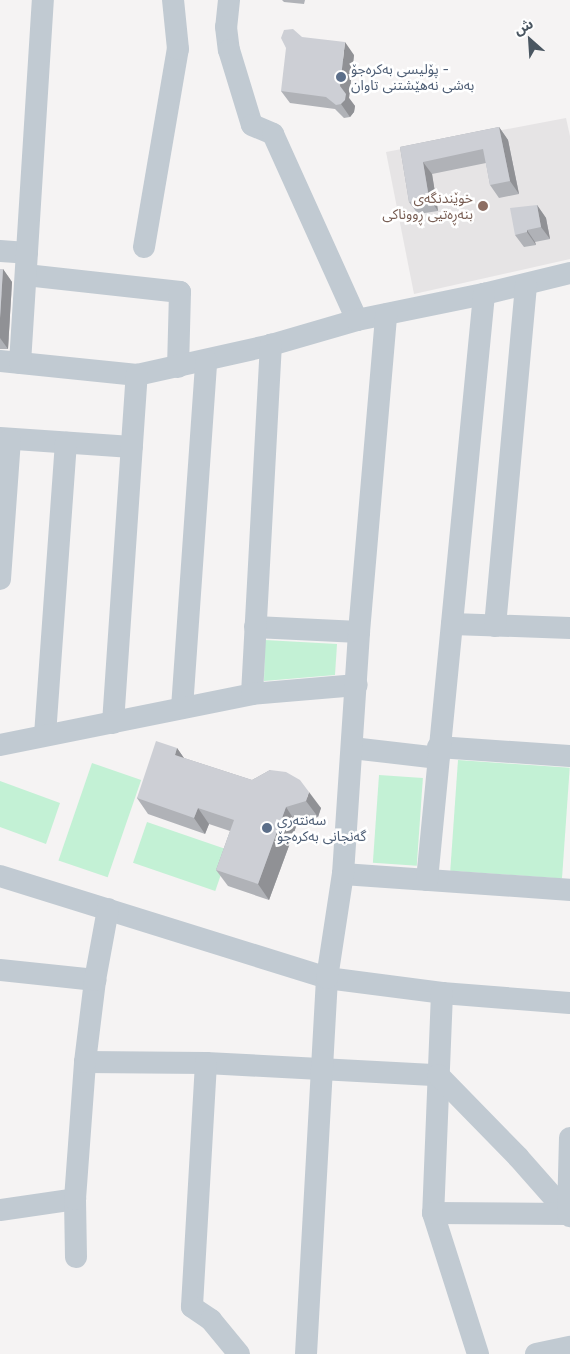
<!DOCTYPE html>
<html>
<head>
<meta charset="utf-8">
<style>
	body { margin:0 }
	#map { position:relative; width:570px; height:1354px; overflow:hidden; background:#f5f3f3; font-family:Inter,"Noto Sans Arabic",sans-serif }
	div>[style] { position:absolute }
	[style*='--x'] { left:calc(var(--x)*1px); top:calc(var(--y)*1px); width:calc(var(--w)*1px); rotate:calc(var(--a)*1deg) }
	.education>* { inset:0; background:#e6e4e5 }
	.green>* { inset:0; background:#c3f1d5; transform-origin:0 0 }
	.minor>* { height:22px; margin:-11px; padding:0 11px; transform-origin:11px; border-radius:11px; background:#c1cad2 }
	.wall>* { inset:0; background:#b0b2b7 }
	.shaded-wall>* { inset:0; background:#909195 }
	.building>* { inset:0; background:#cdcfd5 }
	.dots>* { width:14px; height:14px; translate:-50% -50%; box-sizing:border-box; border:2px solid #fff; border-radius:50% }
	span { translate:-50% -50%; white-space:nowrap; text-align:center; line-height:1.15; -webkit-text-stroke:5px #fff; paint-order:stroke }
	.service-label { font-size:14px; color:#4e5e75 }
	.left { translate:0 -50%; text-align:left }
	.education-label { font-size:14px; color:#785e54 }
	.right { translate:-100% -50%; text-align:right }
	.north { position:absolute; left:505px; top:15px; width:50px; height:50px; -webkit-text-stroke:4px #fff; paint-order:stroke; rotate:334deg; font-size:14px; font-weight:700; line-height:20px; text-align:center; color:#4a5661 }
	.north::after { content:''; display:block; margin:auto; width:18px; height:22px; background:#4a5661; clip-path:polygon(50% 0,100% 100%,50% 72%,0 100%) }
</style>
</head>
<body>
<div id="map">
	<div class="education">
		<div style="clip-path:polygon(566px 118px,570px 136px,570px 259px,414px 294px,386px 152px)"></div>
	</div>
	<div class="green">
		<div style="clip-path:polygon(265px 640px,337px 644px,335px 675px,264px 681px)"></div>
		<div style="left:458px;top:760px;width:112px;height:111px;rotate:4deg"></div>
		<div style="left:92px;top:763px;width:52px;height:103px;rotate:19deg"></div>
		<div style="left:379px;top:775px;width:44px;height:88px;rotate:4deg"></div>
		<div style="clip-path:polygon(0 781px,60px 803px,46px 844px,0 827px)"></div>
		<div style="left:147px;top:822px;width:87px;height:43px;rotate:19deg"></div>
	</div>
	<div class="minor">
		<div style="--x:229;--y:0;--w:27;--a:96"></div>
		<div style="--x:226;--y:27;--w:23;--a:83"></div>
		<div style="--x:229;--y:50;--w:78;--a:73"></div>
		<div style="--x:252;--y:125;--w:23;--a:23"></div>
		<div style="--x:273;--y:134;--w:204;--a:65.7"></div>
		<div style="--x:144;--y:247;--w:201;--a:-80.3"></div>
		<div style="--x:178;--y:49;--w:49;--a:-95.8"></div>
		<div style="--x:0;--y:251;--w:27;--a:4"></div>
		<div style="--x:26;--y:275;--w:155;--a:6.3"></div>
		<div style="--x:180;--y:292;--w:75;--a:91.5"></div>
		<div style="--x:0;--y:361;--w:138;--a:5.8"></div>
		<div style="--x:137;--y:375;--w:137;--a:-12.6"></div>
		<div style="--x:271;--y:345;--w:90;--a:-16.2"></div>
		<div style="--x:357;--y:320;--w:130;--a:-11.6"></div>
		<div style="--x:484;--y:294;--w:89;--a:-13.7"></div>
		<div style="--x:20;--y:363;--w:364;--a:-86.4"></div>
		<div style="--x:0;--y:438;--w:132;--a:3.9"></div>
		<div style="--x:0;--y:579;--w:140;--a:-85.9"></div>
		<div style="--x:452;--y:624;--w:118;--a:1.9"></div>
		<div style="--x:495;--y:626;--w:343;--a:-84.8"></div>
		<div style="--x:255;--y:627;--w:104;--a:2.8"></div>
		<div style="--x:252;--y:694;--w:350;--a:-86.9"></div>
		<div style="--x:182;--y:708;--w:348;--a:-86"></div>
		<div style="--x:113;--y:723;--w:349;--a:-86.1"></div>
		<div style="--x:45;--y:735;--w:293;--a:-85.9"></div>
		<div style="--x:0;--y:745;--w:257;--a:-11.4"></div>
		<div style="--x:252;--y:694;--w:105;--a:-4.9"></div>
		<div style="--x:438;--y:747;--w:132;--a:3.9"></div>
		<div style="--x:352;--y:748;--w:87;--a:6.6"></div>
		<div style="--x:343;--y:874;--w:228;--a:4"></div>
		<div style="--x:0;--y:876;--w:343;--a:17.3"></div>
		<div style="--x:327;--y:978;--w:116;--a:7.4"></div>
		<div style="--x:442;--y:993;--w:128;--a:4.5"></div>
		<div style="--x:427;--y:880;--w:589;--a:-84.44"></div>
		<div style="--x:0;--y:970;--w:96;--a:6"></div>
		<div style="--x:442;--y:993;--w:220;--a:92.3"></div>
		<div style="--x:433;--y:1213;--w:148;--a:72.3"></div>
		<div style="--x:85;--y:1062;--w:121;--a:0.5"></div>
		<div style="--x:206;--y:1063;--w:232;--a:3"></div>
		<div style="--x:438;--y:1075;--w:115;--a:45.7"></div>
		<div style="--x:518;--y:1157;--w:79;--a:48.6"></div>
		<div style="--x:206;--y:1063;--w:244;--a:93.3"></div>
		<div style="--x:192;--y:1307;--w:23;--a:34"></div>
		<div style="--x:211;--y:1320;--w:44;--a:50.5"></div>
		<div style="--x:0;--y:1210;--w:76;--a:-8.3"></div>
		<div style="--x:433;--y:1213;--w:135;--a:0.4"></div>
		<div style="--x:568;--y:1214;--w:76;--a:-88.5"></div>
		<div style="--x:76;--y:1257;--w:58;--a:-91"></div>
		<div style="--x:75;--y:1199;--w:137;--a:-85.8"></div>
		<div style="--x:85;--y:1062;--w:83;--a:-83"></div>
		<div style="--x:95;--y:980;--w:72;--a:-79.6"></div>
		<div style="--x:306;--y:1354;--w:377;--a:-86.8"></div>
		<div style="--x:327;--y:978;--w:105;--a:-81.3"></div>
		<div style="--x:343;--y:874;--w:243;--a:-86.2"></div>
		<div style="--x:359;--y:632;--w:319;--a:-85.1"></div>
		<div style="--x:536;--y:1354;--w:35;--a:-12"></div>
	</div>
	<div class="wall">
		<div style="clip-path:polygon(282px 0,305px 0,304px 4px,284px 2px)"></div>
		<div style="clip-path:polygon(354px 55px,349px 98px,355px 106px,354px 112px,350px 117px,344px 118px,335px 109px,290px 103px,281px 91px)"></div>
		<div style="clip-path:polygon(499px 127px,508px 140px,519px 194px,499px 198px,490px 185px,486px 163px,432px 174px,438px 211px,418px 214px,409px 202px,400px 147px)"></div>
		<div style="clip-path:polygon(537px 205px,546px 218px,550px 239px,535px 242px,536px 245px,524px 247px,515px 235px)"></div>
		<div style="clip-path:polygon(0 269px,3px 269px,12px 282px,8px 349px,0 349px)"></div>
		<div style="clip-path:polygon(177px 748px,184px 758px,252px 780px,270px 770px,321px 808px,318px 817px,297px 824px,269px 900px,228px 886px,216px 870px,230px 831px,209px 824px,205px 834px,148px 814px,137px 798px)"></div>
	</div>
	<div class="shaded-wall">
		<div style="clip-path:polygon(345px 42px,354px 55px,349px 98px,355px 106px,354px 112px,350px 117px,341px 104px,340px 86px)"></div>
		<div style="clip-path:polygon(499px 127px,508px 140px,519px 194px,510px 181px)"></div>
		<div style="clip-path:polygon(423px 162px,432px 174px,438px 211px,429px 198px)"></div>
		<div style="clip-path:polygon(537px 205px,546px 218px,550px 239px,541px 227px)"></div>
		<div style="clip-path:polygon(527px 230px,535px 242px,536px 245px,527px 232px)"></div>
		<div style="clip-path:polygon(3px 269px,12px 282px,8px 349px,0 338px,0 318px)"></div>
		<div style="clip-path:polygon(177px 748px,188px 764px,175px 755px)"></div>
		<div style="clip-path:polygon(309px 792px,321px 808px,318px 817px,306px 801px)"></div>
		<div style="clip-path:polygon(286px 807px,297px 824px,269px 900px,258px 884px)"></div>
		<div style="clip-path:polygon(198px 808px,209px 824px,205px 834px,194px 818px)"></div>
	</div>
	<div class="building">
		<div style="clip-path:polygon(293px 29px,302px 37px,345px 42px,340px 86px,346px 94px,345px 100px,341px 104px,336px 105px,326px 97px,281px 91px,286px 48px,281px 38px,284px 30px)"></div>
		<div style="clip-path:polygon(499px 127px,510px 181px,490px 185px,483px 149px,423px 162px,429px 198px,409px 202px,400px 147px)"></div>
		<div style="clip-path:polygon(537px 205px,541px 227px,527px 230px,527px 232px,515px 235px,510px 208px)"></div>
		<div style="clip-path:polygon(0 269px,3px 269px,0 318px)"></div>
		<div style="clip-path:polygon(156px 741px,177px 748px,175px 755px,252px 780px,270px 770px,286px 772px,300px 780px,309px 792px,306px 801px,286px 807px,258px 884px,216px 870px,234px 820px,198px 808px,194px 818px,137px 798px)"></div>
	</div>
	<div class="dots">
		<div style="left:341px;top:77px;background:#5c6f8a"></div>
		<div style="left:483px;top:206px;background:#8d6e63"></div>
		<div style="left:267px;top:828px;background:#5c6f8a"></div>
	</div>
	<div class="service-label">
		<span class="left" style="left:351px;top:77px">پۆلیسی بەکرەجۆ -<br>بەشی نەهێشتنی تاوان</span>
		<span class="left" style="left:277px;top:828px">سەنتەری<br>گەنجانی بەکرەجۆ</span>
	</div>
	<div class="education-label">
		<span class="right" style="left:473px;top:206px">خوێندنگەی<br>بنەڕەتیی ڕووناکی</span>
	</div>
	<div class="north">ش</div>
</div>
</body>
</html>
